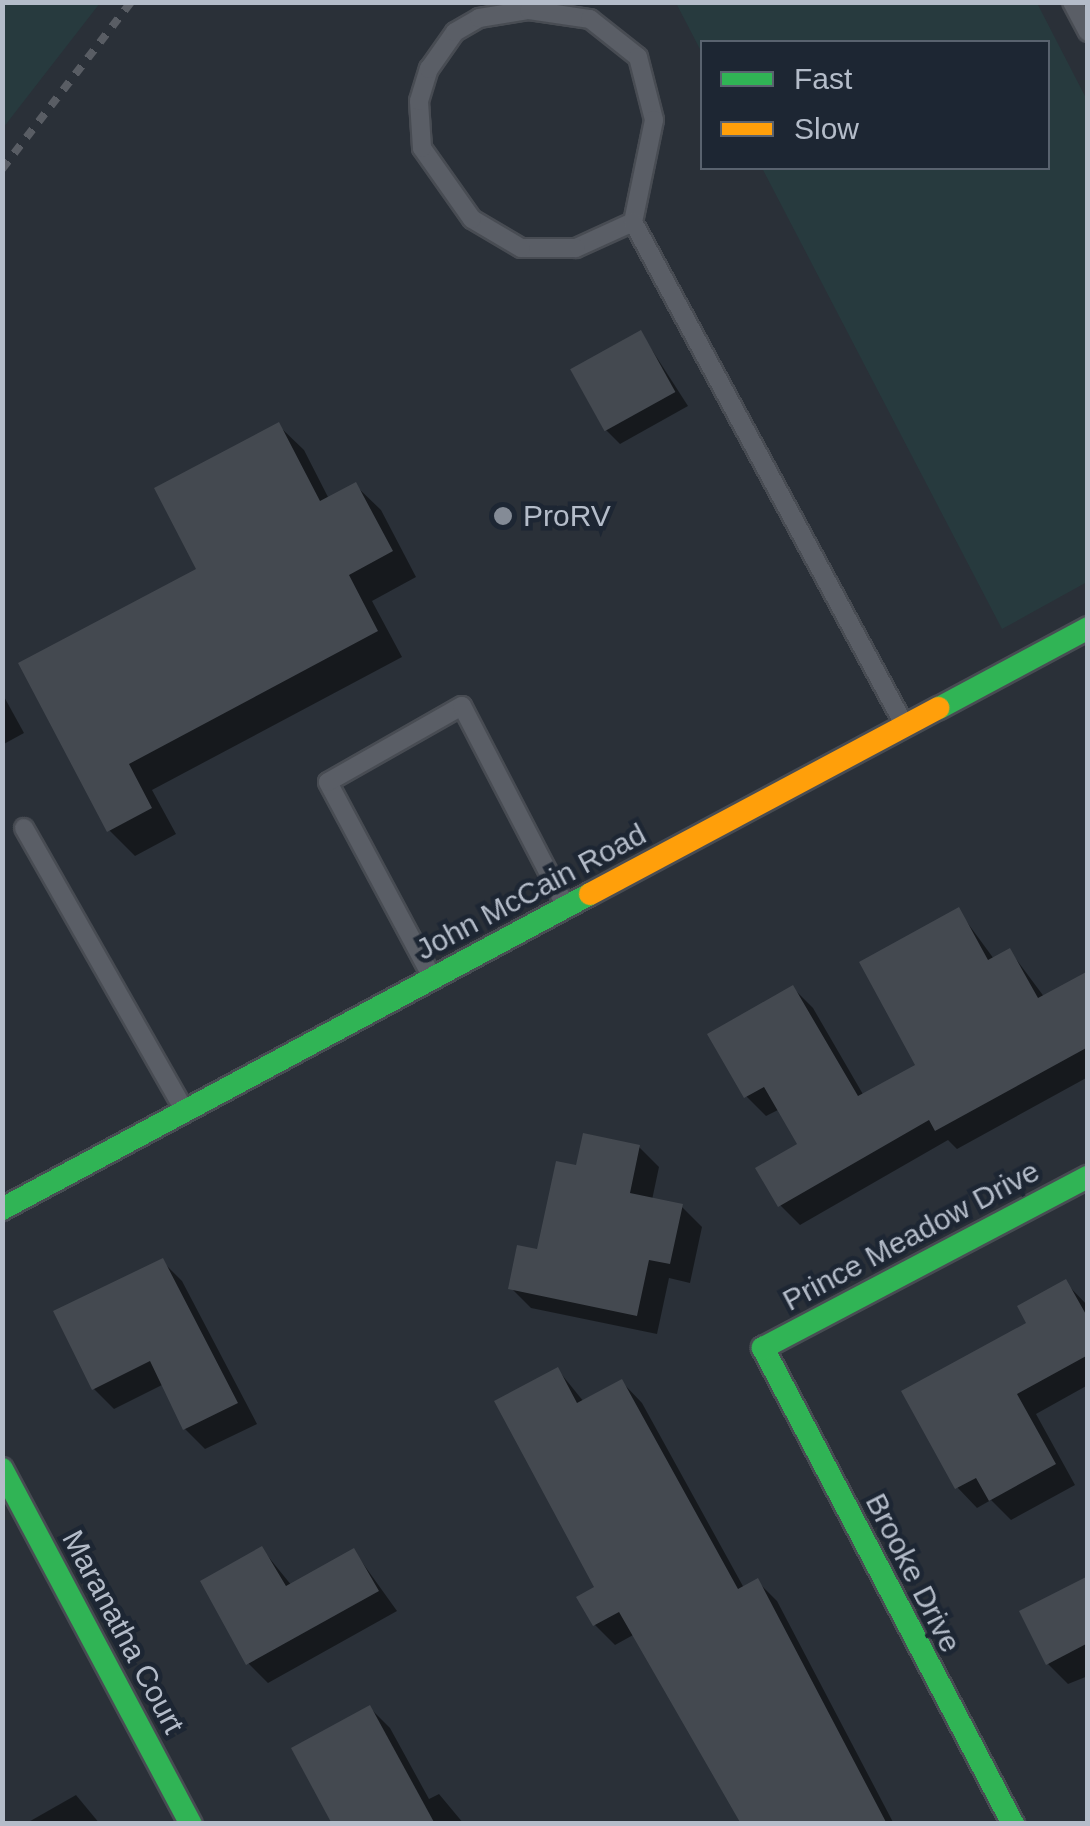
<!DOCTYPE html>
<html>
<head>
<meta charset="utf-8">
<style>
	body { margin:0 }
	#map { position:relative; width:1090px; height:1826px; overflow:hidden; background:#2a3038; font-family:Helvetica,sans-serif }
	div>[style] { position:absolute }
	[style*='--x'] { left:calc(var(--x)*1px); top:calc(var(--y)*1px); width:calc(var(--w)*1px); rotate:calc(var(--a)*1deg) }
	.green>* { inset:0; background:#273a3e }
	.shadow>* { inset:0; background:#0007 }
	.building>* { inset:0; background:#444950; transform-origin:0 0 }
	.roads { filter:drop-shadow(2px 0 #484c53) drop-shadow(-2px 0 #484c53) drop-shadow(0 2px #484c53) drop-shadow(0 -2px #484c53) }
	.lane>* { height:18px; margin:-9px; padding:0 9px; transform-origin:9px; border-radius:9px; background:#5a5e66 }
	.fast>* { height:22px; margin:-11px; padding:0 11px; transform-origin:11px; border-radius:11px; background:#30b455 }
	.slow>* { height:22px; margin:-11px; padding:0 11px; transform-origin:11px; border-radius:11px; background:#ff9f0a }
	.rail>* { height:8px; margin-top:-4px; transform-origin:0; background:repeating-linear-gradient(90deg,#595d64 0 10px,transparent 0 20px) }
	.dots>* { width:28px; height:28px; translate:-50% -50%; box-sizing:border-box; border:5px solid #1d2633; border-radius:50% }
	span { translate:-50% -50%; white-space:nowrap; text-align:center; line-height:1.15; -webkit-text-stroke:9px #1d2633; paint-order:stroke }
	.poi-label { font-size:30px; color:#b4bcc9 }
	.left { translate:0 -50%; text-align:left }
	.street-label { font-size:30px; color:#b4bcc9 }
	.frame { position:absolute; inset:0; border:5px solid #b4bcc9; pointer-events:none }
	.legend { position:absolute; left:700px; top:40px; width:350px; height:130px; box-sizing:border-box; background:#1d2633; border:2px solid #59626f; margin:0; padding:12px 18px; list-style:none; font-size:30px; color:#b4bcc9 }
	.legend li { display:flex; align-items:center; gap:20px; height:50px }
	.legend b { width:50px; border:2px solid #59626f }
</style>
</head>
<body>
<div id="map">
	<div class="green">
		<div style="clip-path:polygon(3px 2px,100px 3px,3px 128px,2px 3px)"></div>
		<div style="clip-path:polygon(676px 3px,1037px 3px,1087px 100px,1087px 582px,1002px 629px,762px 168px,1048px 168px,1048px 42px,702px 42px,702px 53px)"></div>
	</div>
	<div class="shadow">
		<div style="clip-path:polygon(641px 333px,688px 406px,620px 444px,606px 430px)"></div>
		<div style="clip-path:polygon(278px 425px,304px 450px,329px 499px,355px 485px,381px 510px,416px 577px,372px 601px,402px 657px,152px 790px,176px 834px,135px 856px,109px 830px,22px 664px,200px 570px)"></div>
		<div style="clip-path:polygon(2px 693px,24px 733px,2px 745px)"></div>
		<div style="clip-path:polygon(958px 910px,994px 959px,1010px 951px,1045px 998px,1088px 974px,1088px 1077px,957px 1149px,948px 1140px,800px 1225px,780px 1205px,801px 1145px,780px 1109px,766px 1116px,746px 1096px,793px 988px,813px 1008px,864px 1096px,919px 1066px)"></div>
		<div style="clip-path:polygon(639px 1147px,659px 1167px,652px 1200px,682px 1207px,702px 1227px,690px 1283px,669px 1278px,657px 1334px,531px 1308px,511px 1288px,539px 1252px,578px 1168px)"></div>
		<div style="clip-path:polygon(162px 1261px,182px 1281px,257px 1424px,205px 1449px,185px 1429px,164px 1384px,114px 1409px,94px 1389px)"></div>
		<div style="clip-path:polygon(1065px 1282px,1088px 1306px,1088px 1385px,1036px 1414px,1075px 1485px,1011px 1520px,991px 1500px,977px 1508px,957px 1487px,1029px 1324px)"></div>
		<div style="clip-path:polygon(558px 1370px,584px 1402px,622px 1382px,642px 1403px,744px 1588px,757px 1581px,777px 1601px,894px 1824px,742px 1824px,635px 1634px,615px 1645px,595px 1625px,597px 1588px)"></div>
		<div style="clip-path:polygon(262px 1549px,292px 1586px,354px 1551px,397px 1611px,268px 1683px,248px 1663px)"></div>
		<div style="clip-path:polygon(1088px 1579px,1088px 1676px,1068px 1684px,1048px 1664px)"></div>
		<div style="clip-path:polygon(370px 1708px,390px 1728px,429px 1799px,439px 1794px,464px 1824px,335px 1824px)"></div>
		<div style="clip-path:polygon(76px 1795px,100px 1824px,25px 1824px)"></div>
	</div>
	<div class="building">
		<div style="left:641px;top:330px;width:71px;height:81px;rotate:61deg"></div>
		<div style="clip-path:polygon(279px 422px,320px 501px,356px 482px,393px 551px,349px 575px,378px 631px,129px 764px,152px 808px,107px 832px,18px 663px,196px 569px,154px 488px)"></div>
		<div style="clip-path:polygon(959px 907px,988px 960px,1010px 948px,1038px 998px,1088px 971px,1088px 1047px,935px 1131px,929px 1120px,778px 1207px,755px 1168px,797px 1144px,764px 1087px,744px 1098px,707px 1034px,793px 985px,858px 1096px,915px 1065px,859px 962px)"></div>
		<div style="clip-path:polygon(583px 1133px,640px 1145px,630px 1193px,683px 1204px,670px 1264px,649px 1260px,637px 1316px,508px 1289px,517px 1245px,537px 1249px,556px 1161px,576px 1165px)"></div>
		<div style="clip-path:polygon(163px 1258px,238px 1403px,183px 1430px,150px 1361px,92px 1390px,53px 1311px)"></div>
		<div style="clip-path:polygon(1066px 1279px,1088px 1318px,1088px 1355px,1017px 1394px,1056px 1464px,989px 1501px,976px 1478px,955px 1489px,901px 1391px,1026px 1323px,1017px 1306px)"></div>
		<div style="clip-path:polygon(558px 1367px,577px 1403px,622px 1379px,738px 1589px,758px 1578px,887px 1824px,741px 1824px,619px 1612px,593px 1626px,576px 1597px,594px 1587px,494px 1401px)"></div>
		<div style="clip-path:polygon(262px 1546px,286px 1586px,354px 1548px,379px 1591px,246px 1665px,200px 1581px)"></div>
		<div style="clip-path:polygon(1088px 1576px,1088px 1643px,1046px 1665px,1019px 1611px)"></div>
		<div style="clip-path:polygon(370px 1705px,435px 1824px,332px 1824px,291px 1748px)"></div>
	</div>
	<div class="roads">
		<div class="lane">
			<div style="--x:1072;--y:2;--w:34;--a:62"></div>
			<div style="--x:633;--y:222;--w:63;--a:155.5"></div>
			<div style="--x:576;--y:248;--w:55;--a:180"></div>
			<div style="--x:521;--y:248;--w:57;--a:-149.4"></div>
			<div style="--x:472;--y:219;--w:87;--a:-125.2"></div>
			<div style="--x:422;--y:148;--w:47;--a:-93.7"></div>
			<div style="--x:419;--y:101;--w:34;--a:-73"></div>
			<div style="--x:429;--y:69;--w:45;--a:-54.9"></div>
			<div style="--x:455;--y:32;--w:28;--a:-30"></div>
			<div style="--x:479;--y:18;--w:51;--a:-9.1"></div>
			<div style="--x:529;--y:10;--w:62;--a:8.4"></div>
			<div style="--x:590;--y:19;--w:61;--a:38.4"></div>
			<div style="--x:638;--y:57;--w:65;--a:75.7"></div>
			<div style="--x:654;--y:120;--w:104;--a:101.6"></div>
			<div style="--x:633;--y:222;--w:573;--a:61.65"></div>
			<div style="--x:24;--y:828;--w:326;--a:60.4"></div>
			<div style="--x:433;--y:979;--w:223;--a:-118.1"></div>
			<div style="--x:328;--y:782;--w:154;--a:-29.6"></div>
			<div style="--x:462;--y:706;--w:226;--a:62.6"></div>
		</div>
		<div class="fast">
			<div style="--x:939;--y:708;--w:169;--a:-28.2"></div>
			<div style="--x:2;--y:1209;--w:667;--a:-28.18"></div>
			<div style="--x:2;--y:1469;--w:402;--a:62"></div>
			<div style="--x:1013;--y:1824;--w:538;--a:-117.71"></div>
			<div style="--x:763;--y:1348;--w:367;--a:-27.8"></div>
		</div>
		<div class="slow">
			<div style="--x:590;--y:894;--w:395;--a:-28.1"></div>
		</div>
	</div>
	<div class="rail">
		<div style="--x:2;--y:169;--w:211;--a:-52.3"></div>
	</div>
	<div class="dots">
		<div style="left:503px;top:516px;background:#848b96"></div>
	</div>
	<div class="poi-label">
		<span class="left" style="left:523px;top:516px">ProRV</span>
	</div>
	<div class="street-label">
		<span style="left:531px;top:892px;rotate:-28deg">John McCain Road</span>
		<span style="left:911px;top:1236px;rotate:-28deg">Prince Meadow Drive</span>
		<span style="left:913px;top:1573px;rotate:63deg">Brooke Drive</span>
		<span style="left:123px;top:1632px;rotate:62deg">Maranatha Court</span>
	</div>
	<div class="frame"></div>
	<ul class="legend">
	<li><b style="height:12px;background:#30b455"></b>Fast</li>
	<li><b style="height:12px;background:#ff9f0a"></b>Slow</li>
	</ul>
</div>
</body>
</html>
